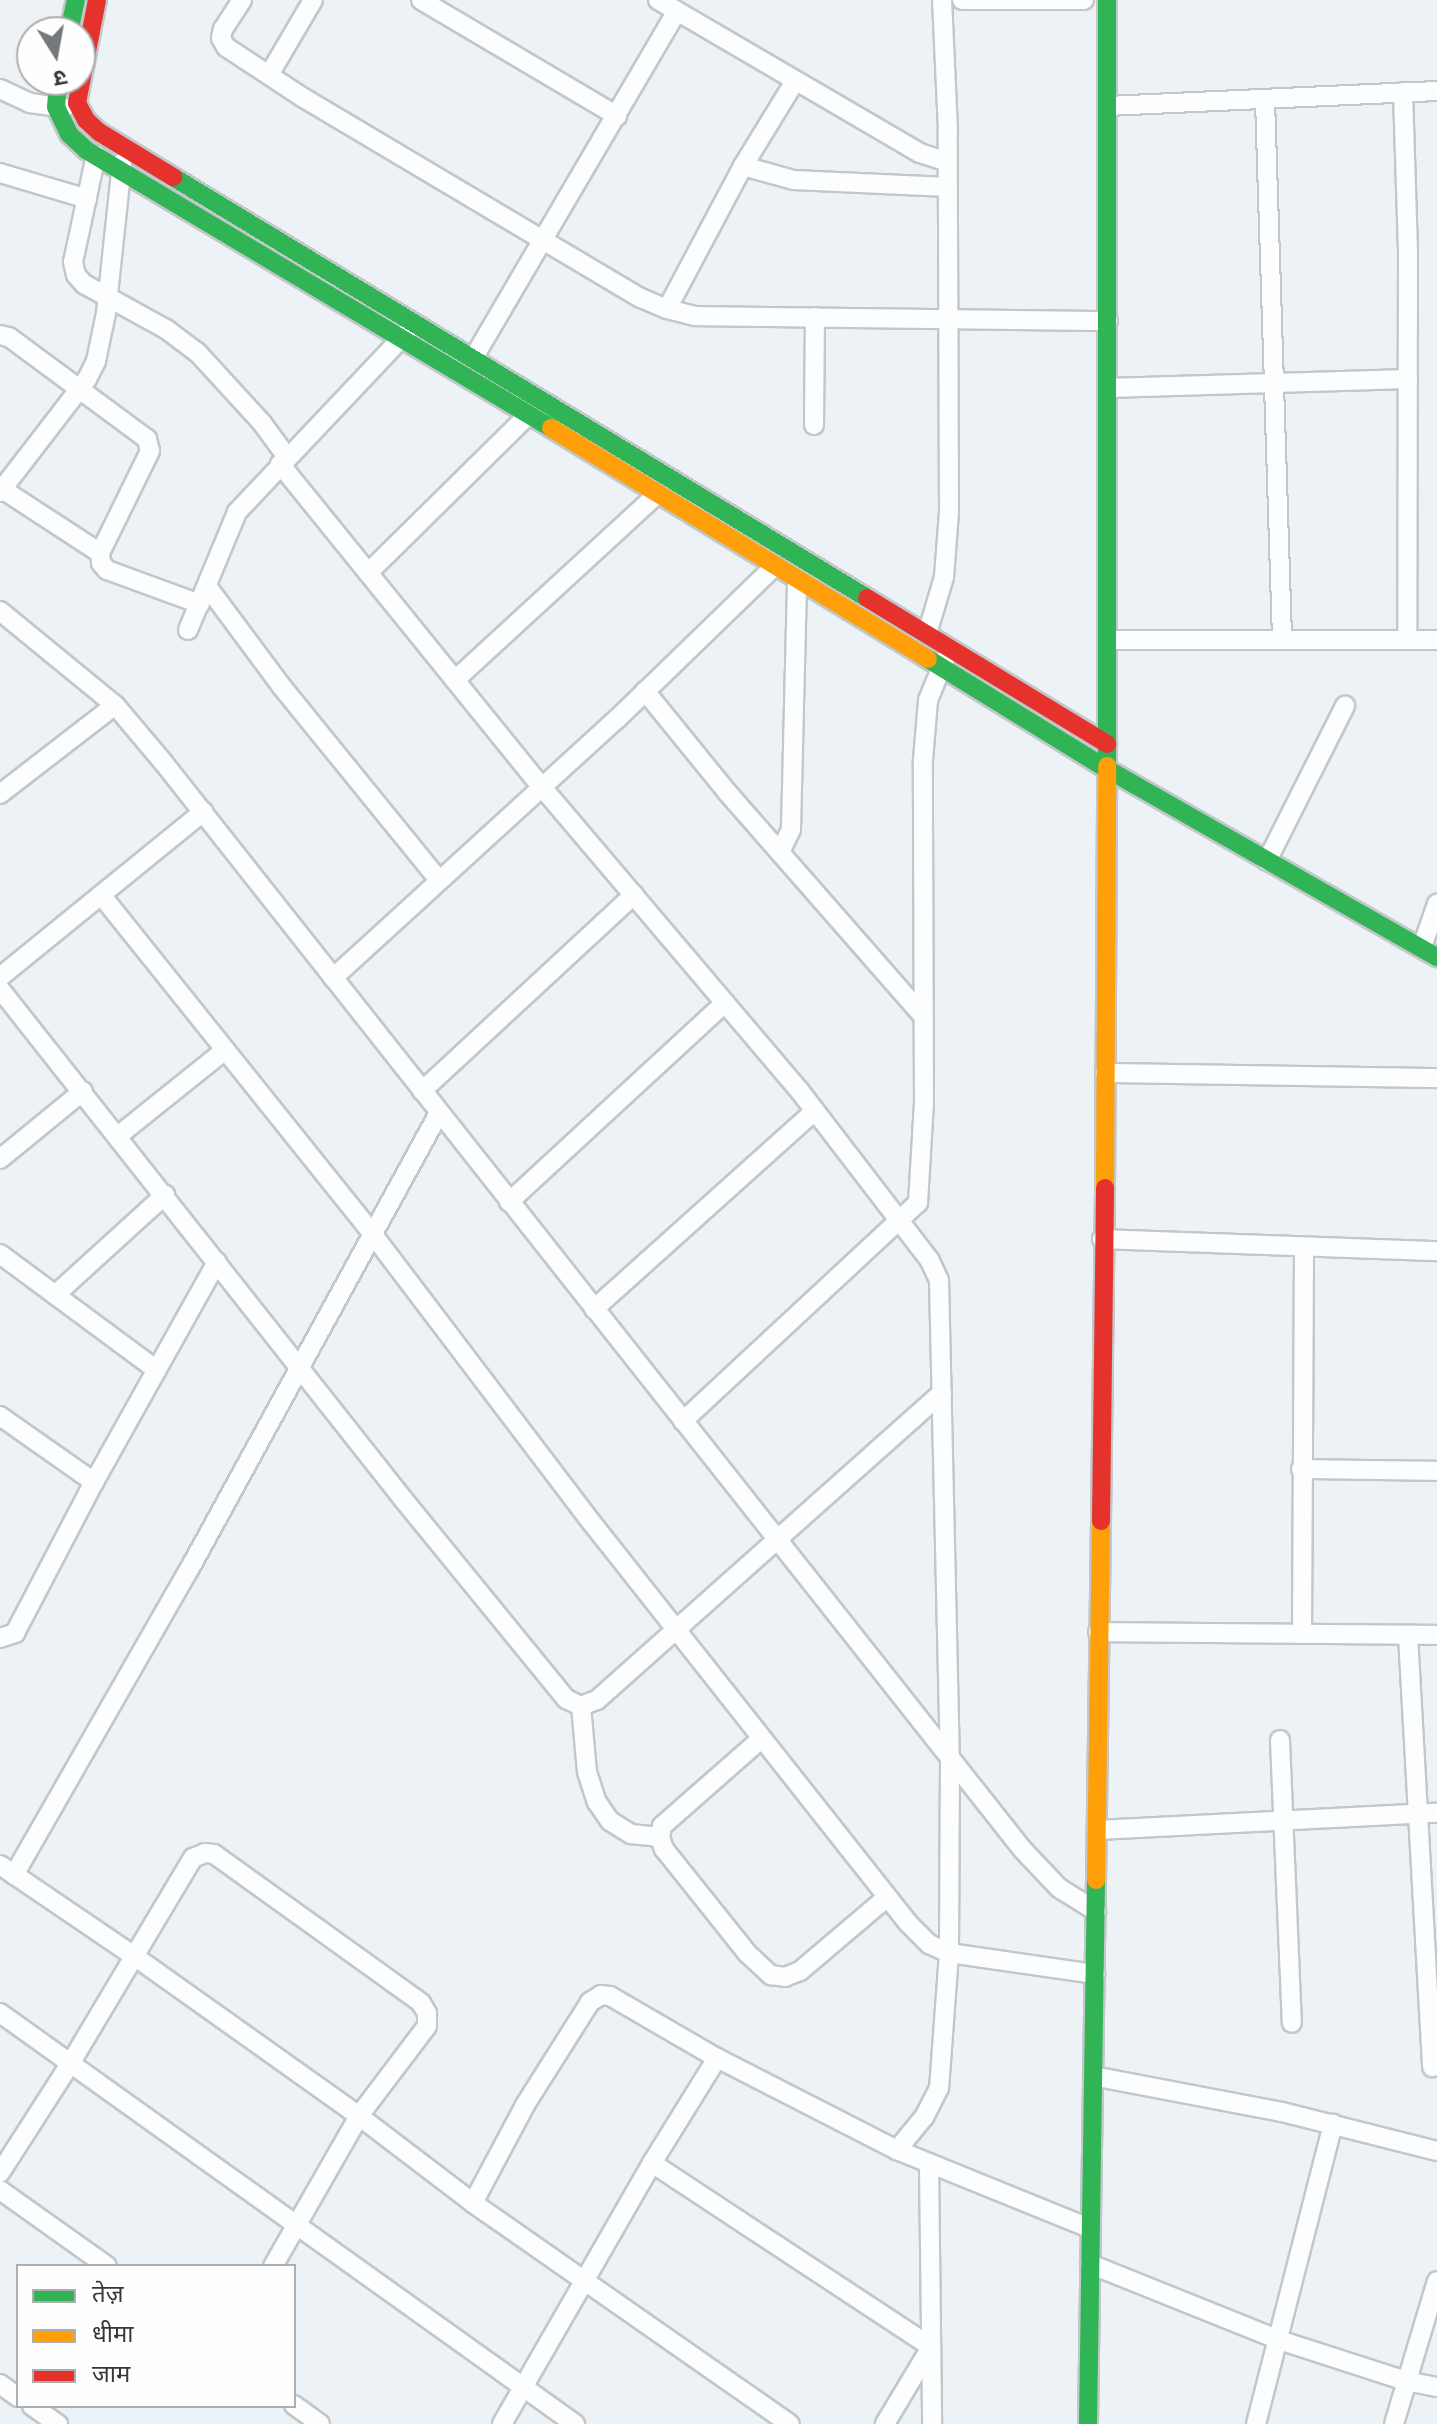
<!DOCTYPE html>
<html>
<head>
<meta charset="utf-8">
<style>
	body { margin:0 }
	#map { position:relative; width:1437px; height:2424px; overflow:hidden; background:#ecf2f6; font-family:"Alegreya Sans","Noto Sans Devanagari",sans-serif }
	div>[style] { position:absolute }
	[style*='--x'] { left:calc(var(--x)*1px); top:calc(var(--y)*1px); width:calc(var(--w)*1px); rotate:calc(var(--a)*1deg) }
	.roads { filter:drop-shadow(2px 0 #c2c7c9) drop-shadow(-2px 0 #c2c7c9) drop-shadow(0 2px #c2c7c9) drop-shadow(0 -2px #c2c7c9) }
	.street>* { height:18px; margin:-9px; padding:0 9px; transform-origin:9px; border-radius:9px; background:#fcfdfe }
	.fast>* { height:18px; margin:-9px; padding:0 9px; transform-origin:9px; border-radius:9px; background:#30b455 }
	.slow>* { height:18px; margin:-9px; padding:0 9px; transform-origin:9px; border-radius:9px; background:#ff9f0a }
	.jam>* { height:18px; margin:-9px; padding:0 9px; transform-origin:9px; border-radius:9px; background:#e5322d }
	span { translate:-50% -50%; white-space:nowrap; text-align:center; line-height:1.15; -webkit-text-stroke:6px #fefefe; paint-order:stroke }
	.legend { position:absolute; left:16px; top:2264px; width:280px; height:144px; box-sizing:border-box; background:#fefefe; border:2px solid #adaeaf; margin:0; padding:10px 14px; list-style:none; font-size:24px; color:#333739 }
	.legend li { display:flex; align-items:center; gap:16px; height:40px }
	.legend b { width:40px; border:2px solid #adaeaf }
	.north { position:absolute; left:16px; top:16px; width:80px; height:80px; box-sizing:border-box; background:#fefefe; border:2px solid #adaeaf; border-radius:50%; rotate:169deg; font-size:22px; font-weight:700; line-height:32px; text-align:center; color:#333739 }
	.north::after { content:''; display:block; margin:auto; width:28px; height:36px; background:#74787b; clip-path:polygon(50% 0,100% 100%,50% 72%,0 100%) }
</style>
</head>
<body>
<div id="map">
	<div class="roads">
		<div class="street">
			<div style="--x:242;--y:0;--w:35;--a:123"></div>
			<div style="--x:223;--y:29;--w:9;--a:103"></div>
			<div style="--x:221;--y:38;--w:10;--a:61"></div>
			<div style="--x:226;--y:47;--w:91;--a:33.3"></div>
			<div style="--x:302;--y:97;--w:394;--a:30.7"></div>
			<div style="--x:641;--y:298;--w:28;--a:23"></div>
			<div style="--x:667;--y:309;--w:29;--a:14"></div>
			<div style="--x:695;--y:316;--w:413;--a:0.7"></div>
			<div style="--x:421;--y:0;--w:228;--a:30.6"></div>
			<div style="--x:658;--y:0;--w:303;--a:30.3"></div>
			<div style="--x:920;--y:153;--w:29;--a:18"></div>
			<div style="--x:962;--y:0;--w:122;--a:0"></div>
			<div style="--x:269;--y:75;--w:87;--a:-59.6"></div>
			<div style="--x:0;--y:89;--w:33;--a:25"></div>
			<div style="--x:30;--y:103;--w:35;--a:8"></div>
			<div style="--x:1403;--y:92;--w:160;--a:88.2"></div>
			<div style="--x:1408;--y:252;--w:387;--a:90.1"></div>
			<div style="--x:1265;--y:100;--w:539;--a:88.19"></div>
			<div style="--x:1107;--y:106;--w:330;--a:-2.6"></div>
			<div style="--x:96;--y:155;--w:109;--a:102.1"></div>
			<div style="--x:73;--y:262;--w:13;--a:77"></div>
			<div style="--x:76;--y:275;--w:12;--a:48"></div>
			<div style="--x:84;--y:284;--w:94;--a:28.8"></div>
			<div style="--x:166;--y:329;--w:39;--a:37"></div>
			<div style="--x:197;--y:352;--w:96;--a:47.5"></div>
			<div style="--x:262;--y:423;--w:42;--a:53.7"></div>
			<div style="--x:743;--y:166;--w:53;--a:15.4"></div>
			<div style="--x:794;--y:180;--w:154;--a:2.6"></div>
			<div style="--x:0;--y:173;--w:91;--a:16.6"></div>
			<div style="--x:667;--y:309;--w:162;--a:-62"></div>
			<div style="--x:743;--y:166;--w:100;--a:-58.5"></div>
			<div style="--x:0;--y:335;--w:9;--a:13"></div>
			<div style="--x:9;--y:337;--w:172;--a:36.5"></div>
			<div style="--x:147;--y:439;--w:12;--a:76"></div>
			<div style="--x:150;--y:451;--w:114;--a:116.1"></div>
			<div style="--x:100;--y:553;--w:10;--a:84"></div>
			<div style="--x:101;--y:563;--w:9;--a:49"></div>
			<div style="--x:107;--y:570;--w:99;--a:20.1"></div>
			<div style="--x:474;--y:357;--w:401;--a:-59.6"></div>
			<div style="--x:1108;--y:388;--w:300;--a:-1.7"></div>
			<div style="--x:814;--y:425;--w:108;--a:-89.5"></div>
			<div style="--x:280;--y:464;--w:414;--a:51"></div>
			<div style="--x:541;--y:786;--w:399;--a:49.7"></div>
			<div style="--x:799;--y:1090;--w:215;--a:52.5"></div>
			<div style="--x:930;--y:1261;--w:21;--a:65"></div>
			<div style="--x:939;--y:1280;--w:479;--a:88.7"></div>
			<div style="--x:950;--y:1759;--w:194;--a:90.3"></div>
			<div style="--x:949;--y:1953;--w:135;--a:94.2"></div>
			<div style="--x:939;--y:2088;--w:33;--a:117"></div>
			<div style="--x:924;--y:2117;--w:43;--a:129.3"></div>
			<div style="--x:2;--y:489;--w:117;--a:33.1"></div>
			<div style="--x:0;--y:492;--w:143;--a:-52.4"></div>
			<div style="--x:87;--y:379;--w:20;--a:-63"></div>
			<div style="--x:96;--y:361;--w:49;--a:-78.2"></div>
			<div style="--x:106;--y:313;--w:151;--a:-83.9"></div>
			<div style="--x:368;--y:573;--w:225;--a:-44.6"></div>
			<div style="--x:207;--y:586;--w:126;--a:53.4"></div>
			<div style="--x:282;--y:687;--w:247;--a:50.9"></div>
			<div style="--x:0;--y:611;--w:149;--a:39.3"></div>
			<div style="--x:115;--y:705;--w:75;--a:49.9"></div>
			<div style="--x:163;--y:762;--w:1387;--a:51.68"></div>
			<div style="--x:1023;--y:1850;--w:52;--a:46.5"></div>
			<div style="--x:1059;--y:1888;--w:44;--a:31.9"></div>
			<div style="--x:188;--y:630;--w:128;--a:-67.4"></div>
			<div style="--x:237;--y:512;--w:249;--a:-46.6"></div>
			<div style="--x:927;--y:634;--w:59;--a:-73.4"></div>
			<div style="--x:944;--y:577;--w:65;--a:-85.6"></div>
			<div style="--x:949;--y:512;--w:381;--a:-90.2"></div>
			<div style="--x:948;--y:131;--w:131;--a:-92.6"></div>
			<div style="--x:1108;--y:640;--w:329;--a:0"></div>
			<div style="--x:455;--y:680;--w:275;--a:-42.6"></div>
			<div style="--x:645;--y:691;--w:130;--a:50.9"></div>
			<div style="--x:727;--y:792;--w:298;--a:48.8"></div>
			<div style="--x:0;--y:794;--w:145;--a:-37.7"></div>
			<div style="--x:780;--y:852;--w:25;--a:-64"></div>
			<div style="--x:791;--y:829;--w:248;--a:-88.6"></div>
			<div style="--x:1267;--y:861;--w:174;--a:-63.3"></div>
			<div style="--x:102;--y:896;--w:435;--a:51.3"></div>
			<div style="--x:374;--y:1236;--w:360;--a:52.8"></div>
			<div style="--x:592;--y:1523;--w:510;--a:51.69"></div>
			<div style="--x:908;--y:1923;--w:30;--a:45"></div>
			<div style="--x:929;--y:1944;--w:22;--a:24"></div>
			<div style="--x:949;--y:1953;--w:148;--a:8.2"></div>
			<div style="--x:1422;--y:947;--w:46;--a:-70.8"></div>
			<div style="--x:0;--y:977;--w:262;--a:-39.1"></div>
			<div style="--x:333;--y:978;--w:384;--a:-42.4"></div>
			<div style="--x:617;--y:719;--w:219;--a:-44.1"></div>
			<div style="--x:0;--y:989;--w:650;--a:51.68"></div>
			<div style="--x:403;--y:1499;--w:258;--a:50.8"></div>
			<div style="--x:566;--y:1699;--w:17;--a:25"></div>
			<div style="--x:581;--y:1706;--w:17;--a:-21"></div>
			<div style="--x:597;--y:1700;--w:462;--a:-41.7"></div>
			<div style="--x:1105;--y:1073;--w:332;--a:0.9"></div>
			<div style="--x:422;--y:1091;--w:289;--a:-42.8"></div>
			<div style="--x:119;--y:1135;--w:136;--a:-38.7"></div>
			<div style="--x:0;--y:1159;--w:107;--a:-39.3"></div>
			<div style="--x:509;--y:1202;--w:294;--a:-42.7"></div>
			<div style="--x:1102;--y:1239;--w:335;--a:2.1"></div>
			<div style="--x:0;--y:1254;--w:195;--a:36.5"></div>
			<div style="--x:55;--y:1295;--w:149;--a:-42.3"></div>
			<div style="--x:594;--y:1309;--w:297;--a:-41.9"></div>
			<div style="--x:0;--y:1416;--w:115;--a:35.1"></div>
			<div style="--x:683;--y:1421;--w:321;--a:-42.9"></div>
			<div style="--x:918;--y:1203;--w:101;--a:-86.6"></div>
			<div style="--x:924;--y:1102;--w:342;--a:-90.2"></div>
			<div style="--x:923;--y:760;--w:60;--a:-85.2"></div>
			<div style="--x:928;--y:700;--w:44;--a:-67.5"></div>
			<div style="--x:1301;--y:1469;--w:136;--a:0.8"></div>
			<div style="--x:1098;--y:1632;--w:339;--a:0.5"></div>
			<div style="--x:1302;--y:1634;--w:387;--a:-89.7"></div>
			<div style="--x:1408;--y:1635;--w:433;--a:86.8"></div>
			<div style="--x:0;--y:1638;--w:16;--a:-18"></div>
			<div style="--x:15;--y:1633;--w:170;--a:-62.4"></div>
			<div style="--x:94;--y:1482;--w:252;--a:-60.8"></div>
			<div style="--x:581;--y:1706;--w:66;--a:84.8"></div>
			<div style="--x:587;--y:1772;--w:32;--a:72"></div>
			<div style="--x:597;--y:1802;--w:23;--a:56"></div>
			<div style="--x:610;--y:1821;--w:25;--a:32"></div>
			<div style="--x:631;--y:1834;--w:29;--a:6"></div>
			<div style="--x:761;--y:1739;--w:132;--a:138.7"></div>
			<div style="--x:662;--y:1826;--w:11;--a:100"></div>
			<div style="--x:660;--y:1837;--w:13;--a:72"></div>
			<div style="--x:664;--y:1849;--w:133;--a:51.4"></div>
			<div style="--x:747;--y:1953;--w:33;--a:43"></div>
			<div style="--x:771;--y:1975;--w:14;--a:8"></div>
			<div style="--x:785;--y:1977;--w:16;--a:-22"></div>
			<div style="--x:800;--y:1971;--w:113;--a:-40.3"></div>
			<div style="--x:1280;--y:1740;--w:283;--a:87.6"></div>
			<div style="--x:1097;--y:1830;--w:340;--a:-2.9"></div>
			<div style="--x:0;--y:1865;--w:162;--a:34.2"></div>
			<div style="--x:134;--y:1956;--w:276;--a:35.4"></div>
			<div style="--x:359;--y:2116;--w:143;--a:37.3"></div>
			<div style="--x:473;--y:2203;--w:386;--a:34.9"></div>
			<div style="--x:14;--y:1875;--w:354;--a:-60.2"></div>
			<div style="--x:190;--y:1568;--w:519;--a:-61.31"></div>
			<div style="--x:0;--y:2013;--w:707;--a:35.56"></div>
			<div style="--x:1093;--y:2076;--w:192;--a:10.8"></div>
			<div style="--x:1282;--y:2112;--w:160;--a:14.1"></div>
			<div style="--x:652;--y:2163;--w:334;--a:33.4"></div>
			<div style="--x:931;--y:2347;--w:90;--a:120.9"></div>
			<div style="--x:929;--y:2165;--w:259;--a:89.3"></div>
			<div style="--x:0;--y:2173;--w:130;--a:-57.3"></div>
			<div style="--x:70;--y:2064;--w:240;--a:-59.2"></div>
			<div style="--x:193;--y:1858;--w:13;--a:-23"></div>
			<div style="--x:205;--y:1853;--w:9;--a:6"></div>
			<div style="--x:214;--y:1854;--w:255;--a:35.7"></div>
			<div style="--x:421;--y:2003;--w:12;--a:59"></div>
			<div style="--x:427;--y:2013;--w:13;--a:90"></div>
			<div style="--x:427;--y:2026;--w:113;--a:127.1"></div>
			<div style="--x:359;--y:2116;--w:173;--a:119.8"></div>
			<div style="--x:0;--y:2190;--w:131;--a:35.4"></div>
			<div style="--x:473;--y:2203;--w:111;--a:-62"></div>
			<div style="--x:525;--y:2105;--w:122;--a:-57.7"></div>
			<div style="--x:590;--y:2002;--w:13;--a:-32"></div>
			<div style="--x:601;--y:1995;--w:9;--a:6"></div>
			<div style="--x:610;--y:1996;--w:124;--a:30.1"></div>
			<div style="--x:717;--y:2058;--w:202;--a:27.1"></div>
			<div style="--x:897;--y:2150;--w:207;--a:22.1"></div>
			<div style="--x:1090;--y:2264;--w:204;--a:21.9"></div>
			<div style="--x:1279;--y:2340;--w:133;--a:17.9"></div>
			<div style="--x:1406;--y:2381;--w:32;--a:11"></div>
			<div style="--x:0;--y:2384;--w:22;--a:36"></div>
			<div style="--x:294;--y:2405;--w:32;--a:36"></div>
			<div style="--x:32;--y:2406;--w:32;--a:35"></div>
			<div style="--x:502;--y:2424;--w:301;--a:-60.1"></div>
			<div style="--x:652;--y:2163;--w:123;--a:-58.2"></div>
			<div style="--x:1256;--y:2424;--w:310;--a:-75.6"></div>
			<div style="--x:1394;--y:2424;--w:149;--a:-73.3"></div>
		</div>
		<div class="fast">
			<div style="--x:1107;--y:0;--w:766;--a:90"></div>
			<div style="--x:69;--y:32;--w:33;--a:-78"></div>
			<div style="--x:58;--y:80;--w:27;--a:94"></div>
			<div style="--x:56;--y:107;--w:30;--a:64"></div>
			<div style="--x:69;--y:134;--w:23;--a:43"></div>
			<div style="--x:86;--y:150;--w:542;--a:30.87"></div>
			<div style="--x:173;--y:177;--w:812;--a:31.24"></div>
			<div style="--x:928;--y:659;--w:210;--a:31.6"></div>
			<div style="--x:1107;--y:769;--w:380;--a:29.7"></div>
			<div style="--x:1088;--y:2424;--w:544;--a:-89.16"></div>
		</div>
		<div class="slow">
			<div style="--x:551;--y:428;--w:442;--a:31.5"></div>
			<div style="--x:1105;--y:1188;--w:422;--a:-89.7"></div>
			<div style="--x:1096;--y:1880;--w:359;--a:-89.2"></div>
		</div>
		<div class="jam">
			<div style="--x:97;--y:0;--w:105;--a:101"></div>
			<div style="--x:77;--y:103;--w:19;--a:62"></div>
			<div style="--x:86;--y:120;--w:18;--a:43"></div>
			<div style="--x:99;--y:132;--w:87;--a:31.3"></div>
			<div style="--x:867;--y:598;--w:281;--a:31.3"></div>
			<div style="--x:1101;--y:1521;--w:333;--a:-89.3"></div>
		</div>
	</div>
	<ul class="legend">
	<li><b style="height:10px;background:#30b455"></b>तेज़</li>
	<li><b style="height:10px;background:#ff9f0a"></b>धीमा</li>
	<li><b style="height:10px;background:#e5322d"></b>जाम</li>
	</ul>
	<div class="north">उ</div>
</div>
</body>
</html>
